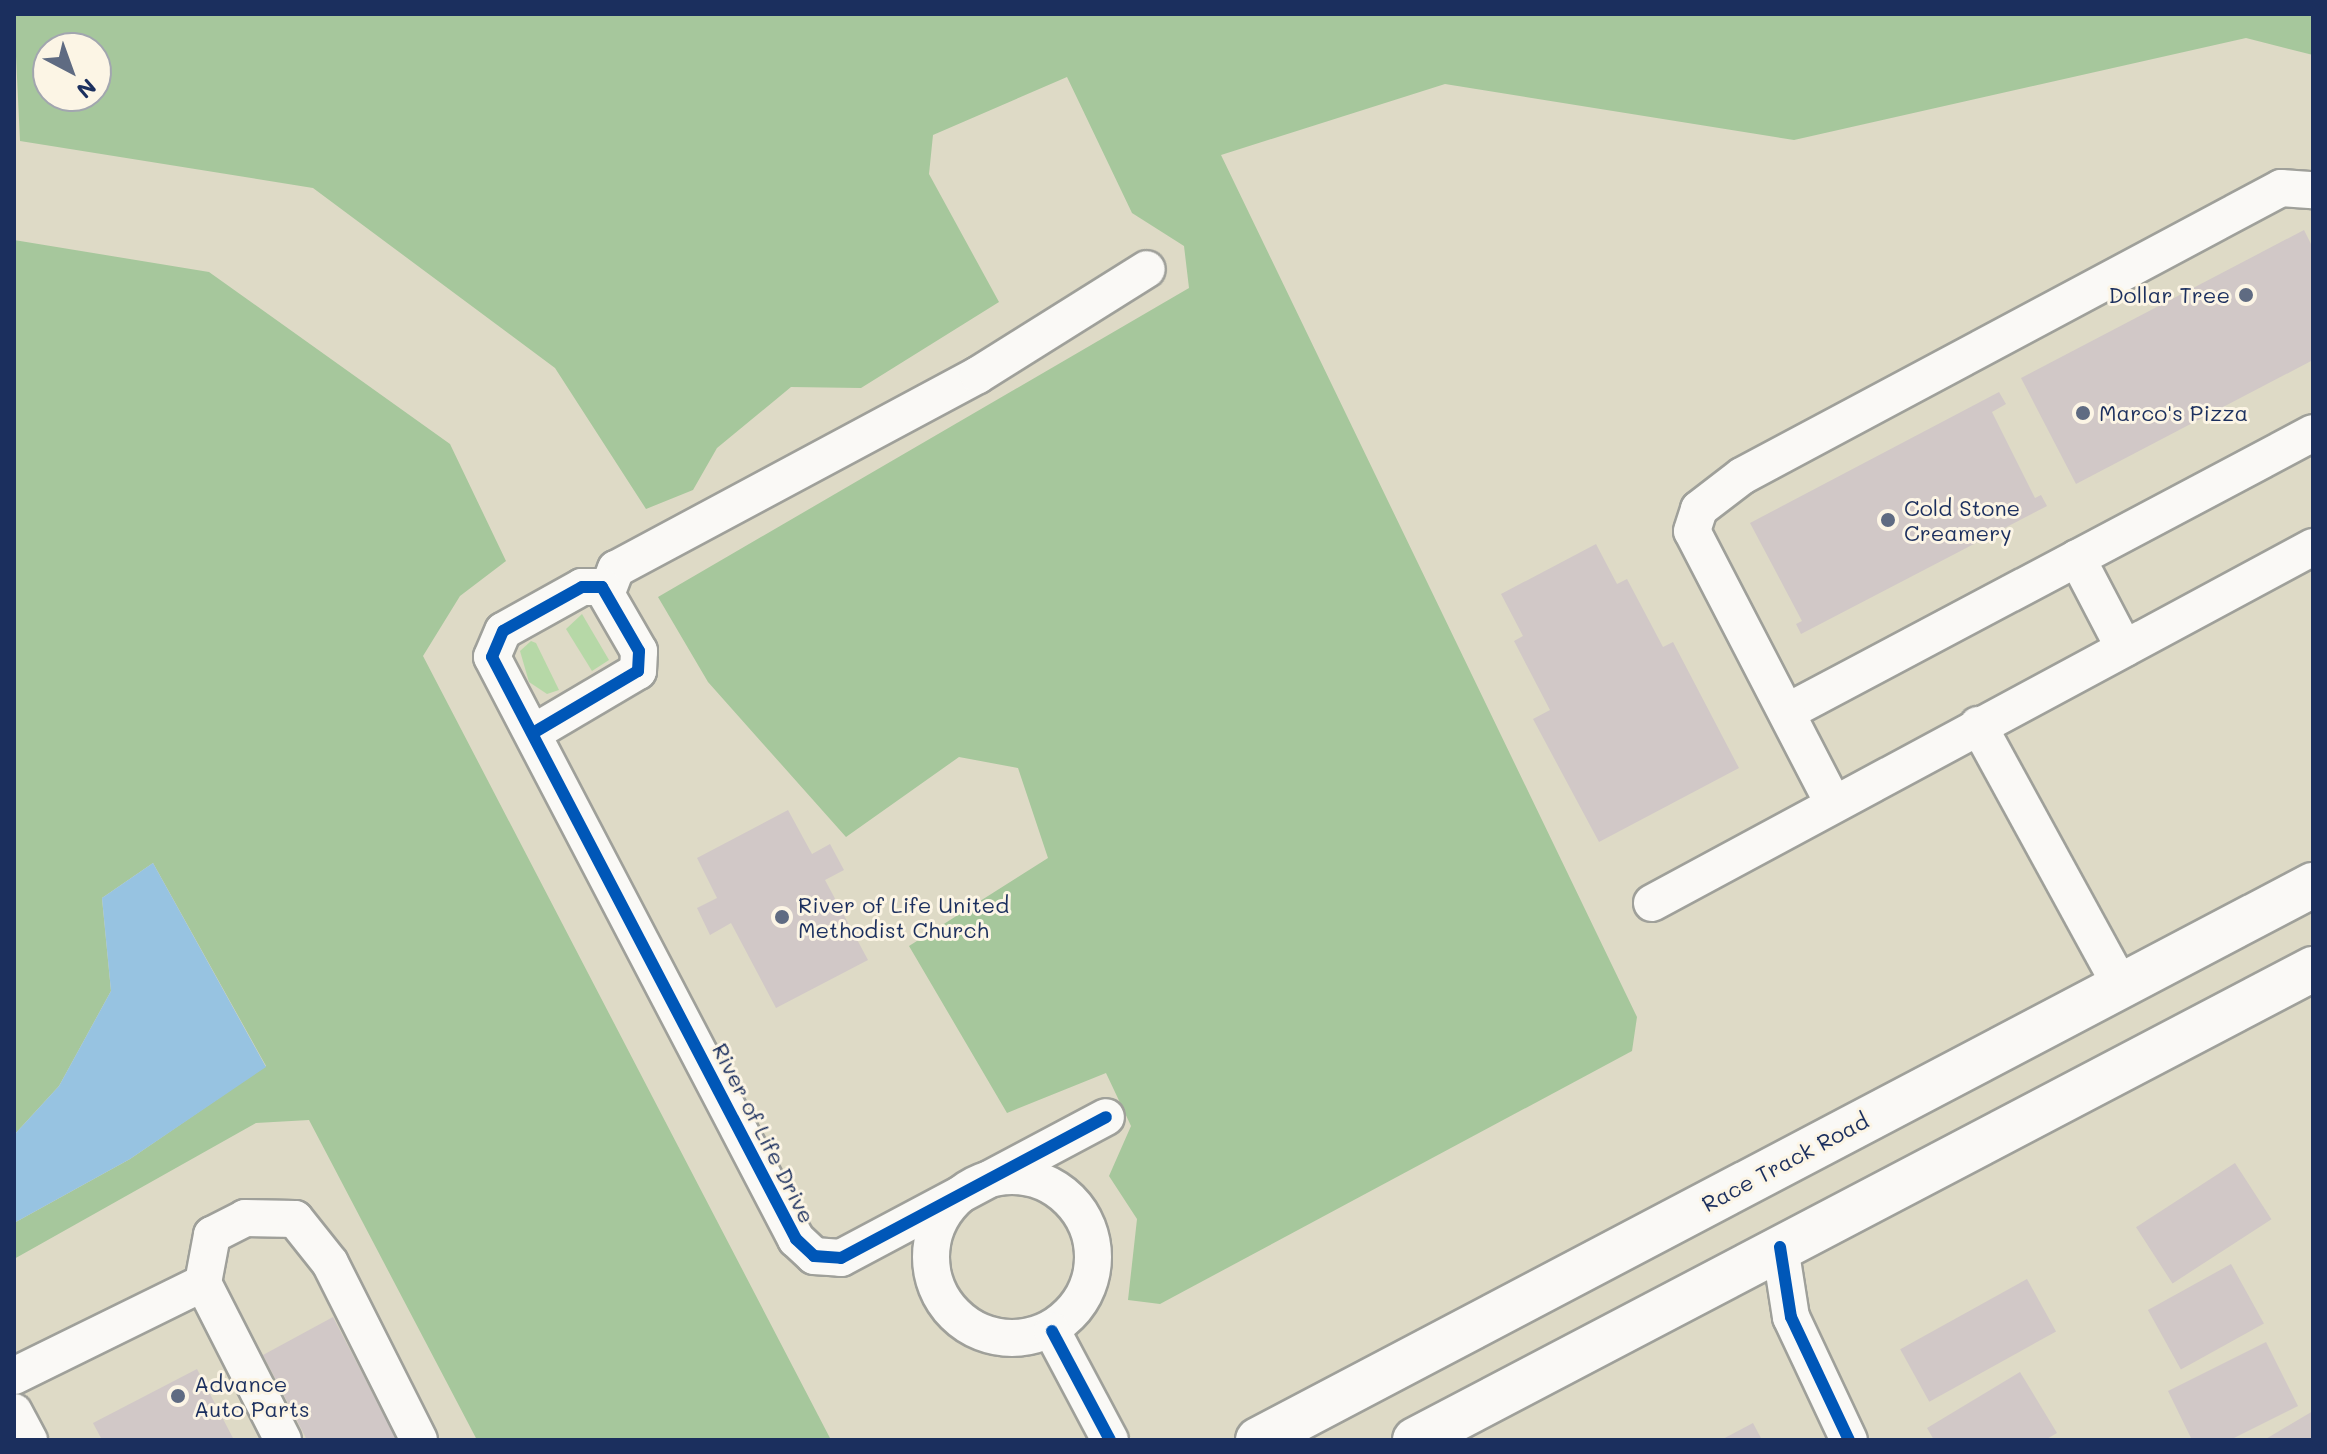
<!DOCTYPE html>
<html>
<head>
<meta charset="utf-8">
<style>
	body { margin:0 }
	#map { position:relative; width:2327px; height:1454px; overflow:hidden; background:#dedac6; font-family:Mali,sans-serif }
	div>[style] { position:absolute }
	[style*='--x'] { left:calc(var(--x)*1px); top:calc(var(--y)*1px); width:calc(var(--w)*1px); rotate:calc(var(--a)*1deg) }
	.green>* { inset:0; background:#b6d8a7 }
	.forest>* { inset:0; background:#a6c79c }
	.water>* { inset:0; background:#97c3e1 }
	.building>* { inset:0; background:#d1c8c7; transform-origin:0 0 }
	.roads { filter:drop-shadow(2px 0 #9fa09a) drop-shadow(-2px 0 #9fa09a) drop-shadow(0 2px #9fa09a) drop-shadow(0 -2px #9fa09a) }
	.minor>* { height:36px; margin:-18px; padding:0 18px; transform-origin:18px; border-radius:18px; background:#faf9f6 }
	.minor>.ring { margin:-18px; padding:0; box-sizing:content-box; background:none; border:36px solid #faf9f6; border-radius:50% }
	.major>* { height:44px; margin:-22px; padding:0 22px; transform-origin:22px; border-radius:22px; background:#faf9f6 }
	.cycleway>* { height:12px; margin:-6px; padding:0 6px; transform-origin:6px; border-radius:6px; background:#0057b8 }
	.dots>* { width:22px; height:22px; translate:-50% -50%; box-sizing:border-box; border:4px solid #fcf5e5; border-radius:50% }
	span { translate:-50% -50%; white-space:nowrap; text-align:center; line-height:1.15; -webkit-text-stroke:6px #fcf5e5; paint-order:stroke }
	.poi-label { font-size:22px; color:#1b2f5e }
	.right { translate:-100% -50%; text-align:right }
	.left { translate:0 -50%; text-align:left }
	.street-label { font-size:22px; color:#1b2f5e }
	.frame { position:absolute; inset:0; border:16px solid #1b2f5e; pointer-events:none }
	.north { position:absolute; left:32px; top:32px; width:80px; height:80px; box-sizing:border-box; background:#fcf5e5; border:2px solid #a2a6af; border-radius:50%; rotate:139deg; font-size:22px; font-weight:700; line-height:32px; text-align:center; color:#1b2f5e }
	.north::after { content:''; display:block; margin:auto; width:28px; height:36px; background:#5f6b82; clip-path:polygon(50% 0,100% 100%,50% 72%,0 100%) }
</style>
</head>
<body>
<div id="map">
	<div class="green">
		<div style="clip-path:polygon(582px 614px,609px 660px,592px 671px,566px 629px)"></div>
		<div style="clip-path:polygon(531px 641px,536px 643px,559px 690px,547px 694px,529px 682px,520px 651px)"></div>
	</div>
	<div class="forest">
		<div style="clip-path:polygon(evenodd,14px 14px,2313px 14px,2313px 55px,2246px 38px,1794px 140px,1445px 84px,1221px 155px,1637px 1017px,1632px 1051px,1160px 1304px,1128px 1300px,1137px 1219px,1109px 1176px,1131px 1126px,1106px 1073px,1007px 1113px,909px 946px,1048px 858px,1018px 768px,959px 757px,846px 837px,708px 682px,658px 597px,1189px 288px,1184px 246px,1132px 213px,1067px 77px,933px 135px,929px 174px,999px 302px,861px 388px,791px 387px,717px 448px,693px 490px,646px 509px,555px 368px,313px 188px,20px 141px,14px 14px,48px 48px,96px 48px,96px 96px,48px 96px,48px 48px)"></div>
		<div style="clip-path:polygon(14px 240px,209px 272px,450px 444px,506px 561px,460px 596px,423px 656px,831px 1440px,477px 1440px,309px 1120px,256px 1123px,14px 1259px,14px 1223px,130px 1159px,266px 1066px,153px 863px,102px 898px,111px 991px,59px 1086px,14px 1135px)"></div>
	</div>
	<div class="water">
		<div style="clip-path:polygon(153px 863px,266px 1067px,130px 1159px,14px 1223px,14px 1135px,59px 1086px,111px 991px,102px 898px)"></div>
	</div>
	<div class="building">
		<div style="clip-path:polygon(2304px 230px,2313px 248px,2313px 360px,2076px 484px,2021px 378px)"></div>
		<div style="clip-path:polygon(1999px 392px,2006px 404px,1992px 412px,2035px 498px,2041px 495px,2047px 506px,1801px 634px,1796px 624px,1802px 621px,1750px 523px)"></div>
		<div style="clip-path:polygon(1596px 544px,1617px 584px,1627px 579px,1663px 647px,1673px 642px,1739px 768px,1599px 842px,1533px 719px,1550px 710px,1514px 641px,1523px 636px,1501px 594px)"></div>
		<div style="clip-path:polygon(788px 810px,812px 854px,830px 844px,844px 870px,825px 880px,868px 960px,776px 1008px,731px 923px,710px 935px,697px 908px,717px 898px,697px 858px)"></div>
		<div style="left:2235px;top:1163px;width:67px;height:118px;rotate:57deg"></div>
		<div style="left:2231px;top:1264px;width:68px;height:95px;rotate:61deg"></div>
		<div style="left:2027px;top:1279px;width:60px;height:145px;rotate:61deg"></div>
		<div style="clip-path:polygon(333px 1317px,397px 1440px,307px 1440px,263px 1355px)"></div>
		<div style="clip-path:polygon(2266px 1342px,2298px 1406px,2230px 1440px,2192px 1440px,2168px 1391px)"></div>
		<div style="clip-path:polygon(197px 1369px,234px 1440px,102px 1440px,93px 1423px)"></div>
		<div style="clip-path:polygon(2020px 1372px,2057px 1433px,2045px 1440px,1934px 1440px,1927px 1428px)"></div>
		<div style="clip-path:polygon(2313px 1411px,2313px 1440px,2264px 1440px)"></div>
		<div style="clip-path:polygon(1753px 1423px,1762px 1440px,1721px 1440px)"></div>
	</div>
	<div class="roads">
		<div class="minor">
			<div style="--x:2077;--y:558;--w:102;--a:62.4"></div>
			<div style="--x:607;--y:592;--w:25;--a:-69"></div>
			<div style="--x:616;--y:569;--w:411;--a:-28.2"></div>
			<div style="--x:978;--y:375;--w:199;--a:-32.1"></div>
			<div style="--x:1787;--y:712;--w:595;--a:-27.94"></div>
			<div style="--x:1978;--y:725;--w:298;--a:61.3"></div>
			<div style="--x:533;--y:733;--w:122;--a:-30.6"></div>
			<div style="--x:638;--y:671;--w:20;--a:-87"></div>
			<div style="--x:639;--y:651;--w:74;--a:-120"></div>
			<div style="--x:602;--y:587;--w:20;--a:180"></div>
			<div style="--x:582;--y:587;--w:90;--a:150.9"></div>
			<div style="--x:503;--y:631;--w:28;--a:113"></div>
			<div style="--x:492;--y:657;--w:657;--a:62.42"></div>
			<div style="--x:796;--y:1239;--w:25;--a:43"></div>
			<div style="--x:814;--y:1256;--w:27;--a:4"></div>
			<div style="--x:841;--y:1258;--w:300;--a:-28"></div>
			<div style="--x:1833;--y:803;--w:306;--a:-117.4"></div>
			<div style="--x:1692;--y:531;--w:23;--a:-72"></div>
			<div style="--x:1699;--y:509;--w:54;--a:-37.5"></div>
			<div style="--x:1742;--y:476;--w:611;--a:-28.12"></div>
			<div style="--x:2281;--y:188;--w:32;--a:4"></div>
			<div style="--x:1652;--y:903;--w:751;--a:-28.31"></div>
			<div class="ring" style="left:931px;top:1176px;width:126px;height:126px"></div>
			<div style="--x:1780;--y:1247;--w:71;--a:81.1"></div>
			<div style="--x:1791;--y:1317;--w:136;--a:64.8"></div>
			<div style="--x:1052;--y:1331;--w:123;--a:62"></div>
			<div style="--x:14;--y:1376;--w:211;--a:-26.2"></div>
			<div style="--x:14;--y:1412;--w:32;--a:62"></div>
			<div style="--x:283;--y:1440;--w:176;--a:-117"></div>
			<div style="--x:203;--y:1283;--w:49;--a:-79.4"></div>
			<div style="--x:212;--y:1235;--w:37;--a:-27"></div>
			<div style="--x:245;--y:1218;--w:50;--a:1.1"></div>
			<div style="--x:295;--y:1219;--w:56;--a:51.5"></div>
			<div style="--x:330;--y:1263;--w:198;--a:63.3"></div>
		</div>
		<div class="major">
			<div style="--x:1258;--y:1440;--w:1192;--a:-27.75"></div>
			<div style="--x:1415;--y:1440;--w:1014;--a:-27.68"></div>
		</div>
	</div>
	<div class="cycleway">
		<div style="--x:533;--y:733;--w:122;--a:-30.6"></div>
		<div style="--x:638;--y:671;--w:20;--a:-87"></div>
		<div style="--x:639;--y:651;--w:74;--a:-120"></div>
		<div style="--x:602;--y:587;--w:20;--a:180"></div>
		<div style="--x:582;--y:587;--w:90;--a:150.9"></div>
		<div style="--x:503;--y:631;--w:28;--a:113"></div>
		<div style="--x:492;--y:657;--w:657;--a:62.42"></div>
		<div style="--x:796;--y:1239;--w:25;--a:43"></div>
		<div style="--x:814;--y:1256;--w:27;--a:4"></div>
		<div style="--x:841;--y:1258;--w:300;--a:-28"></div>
		<div style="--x:1780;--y:1247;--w:71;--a:81.1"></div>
		<div style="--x:1791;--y:1317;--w:136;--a:64.8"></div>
		<div style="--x:1052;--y:1331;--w:123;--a:62"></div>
	</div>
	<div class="dots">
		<div style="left:2246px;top:295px;background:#5f6b82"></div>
		<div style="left:2083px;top:413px;background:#5f6b82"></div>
		<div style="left:1888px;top:520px;background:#5f6b82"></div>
		<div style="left:782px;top:917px;background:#5f6b82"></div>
		<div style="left:178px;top:1396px;background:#5f6b82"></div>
	</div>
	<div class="poi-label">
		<span class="right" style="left:2230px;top:295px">Dollar Tree</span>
		<span class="left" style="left:2099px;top:413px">Marco's Pizza</span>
		<span class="left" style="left:1904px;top:520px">Cold Stone<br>Creamery</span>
		<span class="left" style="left:798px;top:917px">River of Life United<br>Methodist Church</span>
		<span class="left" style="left:194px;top:1396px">Advance<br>Auto Parts</span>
	</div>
	<div class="street-label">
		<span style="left:764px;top:1133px;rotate:63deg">River of Life Drive</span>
		<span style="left:1785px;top:1162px;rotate:-28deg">Race Track Road</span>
	</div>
	<div class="frame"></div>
	<div class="north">N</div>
</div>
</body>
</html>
